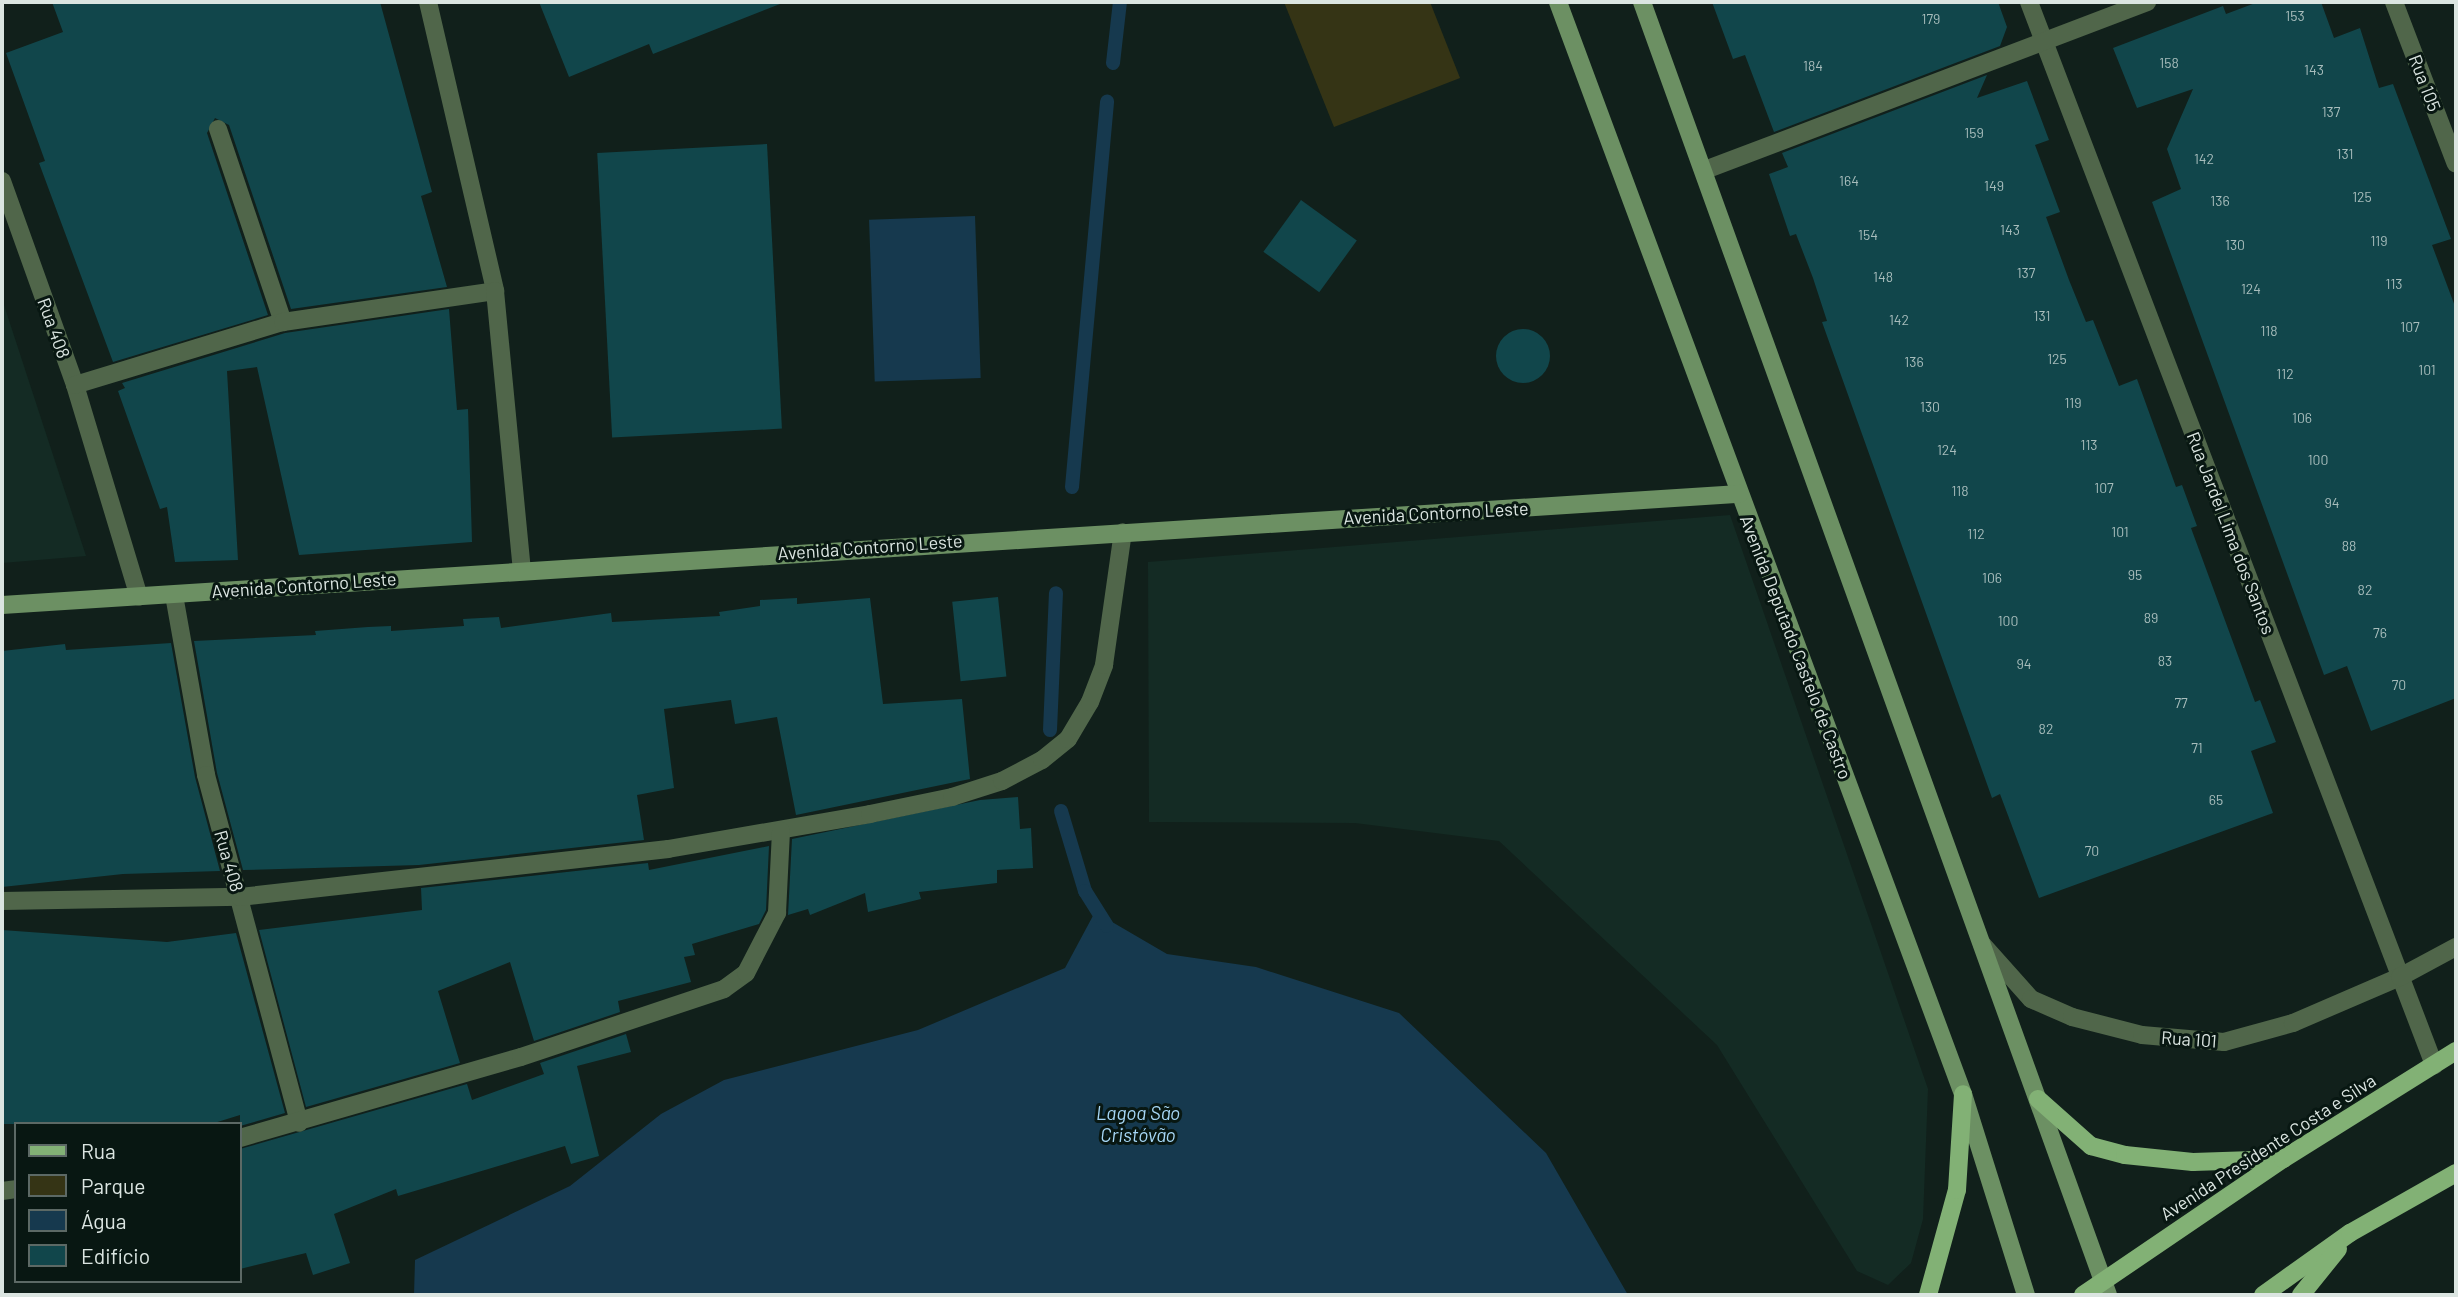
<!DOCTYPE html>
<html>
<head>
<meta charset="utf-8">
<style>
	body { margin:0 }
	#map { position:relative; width:2458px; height:1297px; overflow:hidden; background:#11201b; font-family:Barlow,sans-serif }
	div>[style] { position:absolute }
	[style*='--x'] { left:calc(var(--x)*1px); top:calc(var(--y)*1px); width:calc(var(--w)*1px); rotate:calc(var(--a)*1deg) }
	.built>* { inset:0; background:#142b24 }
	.green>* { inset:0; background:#353415 }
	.water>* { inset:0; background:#16394e; transform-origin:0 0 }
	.stream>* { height:14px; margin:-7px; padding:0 7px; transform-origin:7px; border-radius:7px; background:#16394e }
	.building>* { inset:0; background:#11464b; transform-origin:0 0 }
	.round { border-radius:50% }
	.street>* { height:18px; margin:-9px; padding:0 9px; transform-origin:9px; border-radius:9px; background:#50664a }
	.secondary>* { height:18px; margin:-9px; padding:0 9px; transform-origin:9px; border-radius:9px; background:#6c9063 }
	.primary>* { height:18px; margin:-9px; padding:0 9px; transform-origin:9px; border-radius:9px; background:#82b175 }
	span { translate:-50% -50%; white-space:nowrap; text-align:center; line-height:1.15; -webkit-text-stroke:6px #081712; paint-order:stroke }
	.number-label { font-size:14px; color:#a8bdbc }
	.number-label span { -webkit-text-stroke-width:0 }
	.street-label { font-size:18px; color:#dbe5e1 }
	.water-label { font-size:19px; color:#a6d7f6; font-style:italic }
	.frame { position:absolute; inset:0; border:4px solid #dbe5e1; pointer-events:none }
	.legend { position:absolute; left:14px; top:1122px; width:228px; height:161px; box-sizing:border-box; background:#081712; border:2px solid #5c6965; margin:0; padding:9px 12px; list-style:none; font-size:21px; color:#dbe5e1 }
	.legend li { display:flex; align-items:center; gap:14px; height:35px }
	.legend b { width:35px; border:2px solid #5c6965 }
</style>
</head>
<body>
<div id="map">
	<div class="built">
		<div style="clip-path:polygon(2px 299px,86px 556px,2px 563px)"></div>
		<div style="clip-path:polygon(1730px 515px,1928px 1089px,1923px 1219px,1911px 1263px,1888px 1285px,1857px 1271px,1717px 1045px,1499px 841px,1355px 823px,1149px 822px,1148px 562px)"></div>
	</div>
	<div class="green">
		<div style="clip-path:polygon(1284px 2px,1430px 2px,1460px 78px,1334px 127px)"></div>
	</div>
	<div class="water">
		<div style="left:975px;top:216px;width:162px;height:106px;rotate:88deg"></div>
		<div style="clip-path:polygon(1095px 912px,1167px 954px,1256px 967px,1399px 1013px,1546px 1153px,1628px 1295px,414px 1295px,415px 1260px,570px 1186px,661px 1114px,724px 1080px,918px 1030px,1065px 968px)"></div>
	</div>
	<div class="stream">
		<div style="--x:1113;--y:63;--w:61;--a:-83.5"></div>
		<div style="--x:1072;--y:487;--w:387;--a:-84.8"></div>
		<div style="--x:1050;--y:730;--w:137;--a:-87.5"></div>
		<div style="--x:1061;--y:811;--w:84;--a:73.3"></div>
		<div style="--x:1085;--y:891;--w:41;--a:57.8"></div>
	</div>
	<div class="building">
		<div style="clip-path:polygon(52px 2px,380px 2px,432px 192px,421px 196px,447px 287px,291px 309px,229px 125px,215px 118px,207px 133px,268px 315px,113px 362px,39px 163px,45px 161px,6px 53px,63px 32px)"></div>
		<div style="clip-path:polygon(539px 2px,779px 2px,780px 4px,653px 54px,649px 44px,569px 77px)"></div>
		<div style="clip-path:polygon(1712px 2px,1998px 2px,2007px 27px,2000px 46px,1774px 132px,1745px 55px,1733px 59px)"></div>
		<div style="clip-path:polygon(2258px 2px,2321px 2px,2334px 38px,2360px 28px,2379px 88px,2393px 84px,2451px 239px,2432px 245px,2456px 309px,2456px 698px,2371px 731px,2347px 666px,2324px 675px,2152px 202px,2181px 189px,2167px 149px,2193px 89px,2137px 108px,2113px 48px,2223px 6px,2226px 14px)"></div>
		<div style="clip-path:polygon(1987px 75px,1977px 98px,2027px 81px,2049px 140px,2035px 145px,2060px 212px,2046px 217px,2069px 280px,2086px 322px,2093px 320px,2119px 386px,2137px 379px,2176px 487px,2182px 485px,2197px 526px,2191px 528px,2255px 702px,2260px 700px,2276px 742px,2251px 751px,2273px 813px,2039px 898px,2000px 794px,1992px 798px,1822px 322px,1827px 321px,1813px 278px,1796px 234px,1790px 236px,1769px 174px,1788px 167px,1782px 153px)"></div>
		<div style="left:767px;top:144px;width:285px;height:170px;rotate:87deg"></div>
		<div style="left:1301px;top:200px;width:69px;height:64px;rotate:36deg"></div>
		<div style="clip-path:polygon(449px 309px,457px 410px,468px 409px,472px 542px,299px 555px,257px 367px,227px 371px,238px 560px,175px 562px,167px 507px,160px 509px,118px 391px,125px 388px,122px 383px,285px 333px)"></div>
		<div class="round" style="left:1496px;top:329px;width:54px;height:54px"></div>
		<div style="left:998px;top:597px;width:80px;height:46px;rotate:84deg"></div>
		<div style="clip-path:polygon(797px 598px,797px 604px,870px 598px,883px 704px,962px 699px,970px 779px,796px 815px,777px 717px,735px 724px,731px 700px,664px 709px,674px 788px,637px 795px,644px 840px,419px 865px,243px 870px,217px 773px,194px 641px,316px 635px,315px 631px,368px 627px,391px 626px,391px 631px,464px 626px,463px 619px,499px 617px,501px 628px,611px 613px,612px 622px,720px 616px,719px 612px,760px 606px,760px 600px)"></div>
		<div style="clip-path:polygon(171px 643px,195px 777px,220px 871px,123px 874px,2px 887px,2px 651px,65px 644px,66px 650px)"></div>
		<div style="clip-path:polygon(1018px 797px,1020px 829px,1031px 828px,1033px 868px,997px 870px,997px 883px,919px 892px,921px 899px,868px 912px,865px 893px,810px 915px,808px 909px,788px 915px,792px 839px,980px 800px)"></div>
		<div style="clip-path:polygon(769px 846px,766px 910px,759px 924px,692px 944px,695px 955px,684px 957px,691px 982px,618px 1001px,620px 1012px,534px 1041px,510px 962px,438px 991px,460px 1063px,306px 1107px,259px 930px,422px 910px,421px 888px,648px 863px,649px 870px)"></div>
		<div style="clip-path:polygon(2px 930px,167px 942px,236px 933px,285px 1113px,240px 1126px,240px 1115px,211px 1124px,2px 1124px)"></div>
		<div style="clip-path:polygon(626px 1034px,631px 1052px,577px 1066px,599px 1156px,571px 1164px,565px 1146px,398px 1196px,396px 1189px,334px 1214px,350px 1263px,313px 1275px,306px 1253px,240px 1269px,240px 1149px,467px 1084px,472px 1100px,544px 1074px,540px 1063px)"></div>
	</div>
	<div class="street">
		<div style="--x:428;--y:2;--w:297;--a:76.9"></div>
		<div style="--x:2029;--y:2;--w:1138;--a:69.14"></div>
		<div style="--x:2394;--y:2;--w:173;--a:69.1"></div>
		<div style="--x:218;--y:129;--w:204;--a:71.4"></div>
		<div style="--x:1705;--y:170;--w:473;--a:-20.8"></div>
		<div style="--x:2;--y:181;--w:217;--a:70.3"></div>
		<div style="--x:75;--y:385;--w:221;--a:73.2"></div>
		<div style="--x:75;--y:385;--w:217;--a:-16.9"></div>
		<div style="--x:283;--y:322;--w:214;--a:-8.3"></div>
		<div style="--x:495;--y:291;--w:279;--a:84.5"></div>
		<div style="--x:174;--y:595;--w:183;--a:79.9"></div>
		<div style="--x:206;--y:775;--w:360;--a:75"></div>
		<div style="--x:2;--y:901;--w:238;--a:-1"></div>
		<div style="--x:240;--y:897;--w:431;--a:-6.4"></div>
		<div style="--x:668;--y:849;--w:205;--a:-9.8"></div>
		<div style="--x:870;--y:814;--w:84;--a:-11.7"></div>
		<div style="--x:952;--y:797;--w:52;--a:-17.7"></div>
		<div style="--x:1002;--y:781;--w:45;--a:-27.7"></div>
		<div style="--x:1042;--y:760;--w:33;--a:-39"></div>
		<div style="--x:1068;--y:739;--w:43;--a:-59.3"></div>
		<div style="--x:1090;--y:702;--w:40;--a:-69"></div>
		<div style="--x:1104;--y:665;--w:134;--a:-81.9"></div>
		<div style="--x:1982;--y:944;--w:74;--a:48.3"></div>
		<div style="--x:2031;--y:999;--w:45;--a:23.7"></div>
		<div style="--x:2072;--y:1017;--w:72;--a:14.4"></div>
		<div style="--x:2142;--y:1035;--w:82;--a:4.9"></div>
		<div style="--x:2224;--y:1042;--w:72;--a:-15.4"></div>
		<div style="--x:2293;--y:1023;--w:116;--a:-23.3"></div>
		<div style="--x:2400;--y:977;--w:64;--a:-28.2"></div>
		<div style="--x:240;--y:1138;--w:292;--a:-16.1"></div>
		<div style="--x:521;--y:1057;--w:214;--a:-18.5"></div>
		<div style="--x:724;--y:989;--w:27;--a:-36"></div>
		<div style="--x:746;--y:973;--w:68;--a:-62.7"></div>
		<div style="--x:777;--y:913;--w:82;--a:-87.2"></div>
		<div style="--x:2;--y:1191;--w:14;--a:-8"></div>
	</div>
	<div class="secondary">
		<div style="--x:1558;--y:2;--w:1165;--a:69.65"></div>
		<div style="--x:1963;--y:1094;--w:211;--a:72.6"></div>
		<div style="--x:1642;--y:2;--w:1374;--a:70.18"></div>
		<div style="--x:2;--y:605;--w:1741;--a:-3.66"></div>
	</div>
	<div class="primary">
		<div style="--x:2038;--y:1099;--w:71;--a:41.6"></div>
		<div style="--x:2091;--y:1146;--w:35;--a:15"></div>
		<div style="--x:2125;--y:1155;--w:68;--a:5.9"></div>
		<div style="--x:2193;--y:1162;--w:90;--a:-1.9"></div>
		<div style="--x:1928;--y:1295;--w:109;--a:-74.6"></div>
		<div style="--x:1957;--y:1190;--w:96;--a:-86.4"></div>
		<div style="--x:2083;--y:1295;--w:242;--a:-34.2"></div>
		<div style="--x:2283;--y:1159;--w:204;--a:-32"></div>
		<div style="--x:2263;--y:1295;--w:107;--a:-35.5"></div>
		<div style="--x:2350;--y:1233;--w:122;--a:-29.5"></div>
		<div style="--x:2301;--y:1295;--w:59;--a:-51.2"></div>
	</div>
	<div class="number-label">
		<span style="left:2295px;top:16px">153</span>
		<span style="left:1931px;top:19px">179</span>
		<span style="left:2169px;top:63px">158</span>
		<span style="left:1813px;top:66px">184</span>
		<span style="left:2314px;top:70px">143</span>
		<span style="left:2331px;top:112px">137</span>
		<span style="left:1974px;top:133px">159</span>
		<span style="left:2345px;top:154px">131</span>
		<span style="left:2204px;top:159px">142</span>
		<span style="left:1849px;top:181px">164</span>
		<span style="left:1994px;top:186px">149</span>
		<span style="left:2362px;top:197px">125</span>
		<span style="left:2220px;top:201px">136</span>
		<span style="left:2010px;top:230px">143</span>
		<span style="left:1868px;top:235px">154</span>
		<span style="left:2379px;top:241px">119</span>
		<span style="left:2235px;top:245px">130</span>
		<span style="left:2026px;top:273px">137</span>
		<span style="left:1883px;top:277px">148</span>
		<span style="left:2394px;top:284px">113</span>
		<span style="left:2251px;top:289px">124</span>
		<span style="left:2042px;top:316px">131</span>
		<span style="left:1899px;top:320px">142</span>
		<span style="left:2410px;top:327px">107</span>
		<span style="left:2269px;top:331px">118</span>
		<span style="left:2057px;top:359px">125</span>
		<span style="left:1914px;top:362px">136</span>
		<span style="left:2427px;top:370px">101</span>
		<span style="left:2285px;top:374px">112</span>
		<span style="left:2073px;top:403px">119</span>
		<span style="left:1930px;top:407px">130</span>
		<span style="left:2302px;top:418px">106</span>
		<span style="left:2089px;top:445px">113</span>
		<span style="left:1947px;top:450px">124</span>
		<span style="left:2318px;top:460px">100</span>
		<span style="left:2104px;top:488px">107</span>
		<span style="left:1960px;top:491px">118</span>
		<span style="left:2332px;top:503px">94</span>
		<span style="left:2120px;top:532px">101</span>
		<span style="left:1976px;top:534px">112</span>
		<span style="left:2349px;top:546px">88</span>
		<span style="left:2135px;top:575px">95</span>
		<span style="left:1992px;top:578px">106</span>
		<span style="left:2365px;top:590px">82</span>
		<span style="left:2151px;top:618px">89</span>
		<span style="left:2008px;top:621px">100</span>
		<span style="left:2380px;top:633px">76</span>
		<span style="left:2165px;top:661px">83</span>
		<span style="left:2024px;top:664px">94</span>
		<span style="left:2399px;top:685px">70</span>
		<span style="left:2181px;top:703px">77</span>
		<span style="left:2046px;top:729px">82</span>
		<span style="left:2197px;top:748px">71</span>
		<span style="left:2216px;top:800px">65</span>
		<span style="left:2092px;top:851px">70</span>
	</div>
	<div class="street-label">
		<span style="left:2425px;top:83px;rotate:69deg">Rua 105</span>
		<span style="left:54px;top:328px;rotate:70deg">Rua 408</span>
		<span style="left:1436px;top:513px;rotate:-3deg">Avenida Contorno Leste</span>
		<span style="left:2231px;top:533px;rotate:69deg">Rua Jardel Lima dos Santos</span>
		<span style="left:870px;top:547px;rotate:-4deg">Avenida Contorno Leste</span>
		<span style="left:304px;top:585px;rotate:-4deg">Avenida Contorno Leste</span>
		<span style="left:1796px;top:647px;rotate:69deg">Avenida Deputado Castelo de Castro</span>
		<span style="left:229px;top:861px;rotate:74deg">Rua 408</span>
		<span style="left:2189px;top:1039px;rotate:4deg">Rua 101</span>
		<span style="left:2268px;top:1147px;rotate:-33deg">Avenida Presidente Costa e Silva</span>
	</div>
	<div class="water-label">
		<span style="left:1138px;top:1124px">Lagoa São<br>Cristóvão</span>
	</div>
	<div class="frame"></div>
	<ul class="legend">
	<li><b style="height:9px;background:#82b175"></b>Rua</li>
	<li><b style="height:19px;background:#353415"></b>Parque</li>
	<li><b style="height:19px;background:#16394e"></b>Água</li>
	<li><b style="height:19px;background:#11464b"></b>Edifício</li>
	</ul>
</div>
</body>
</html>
